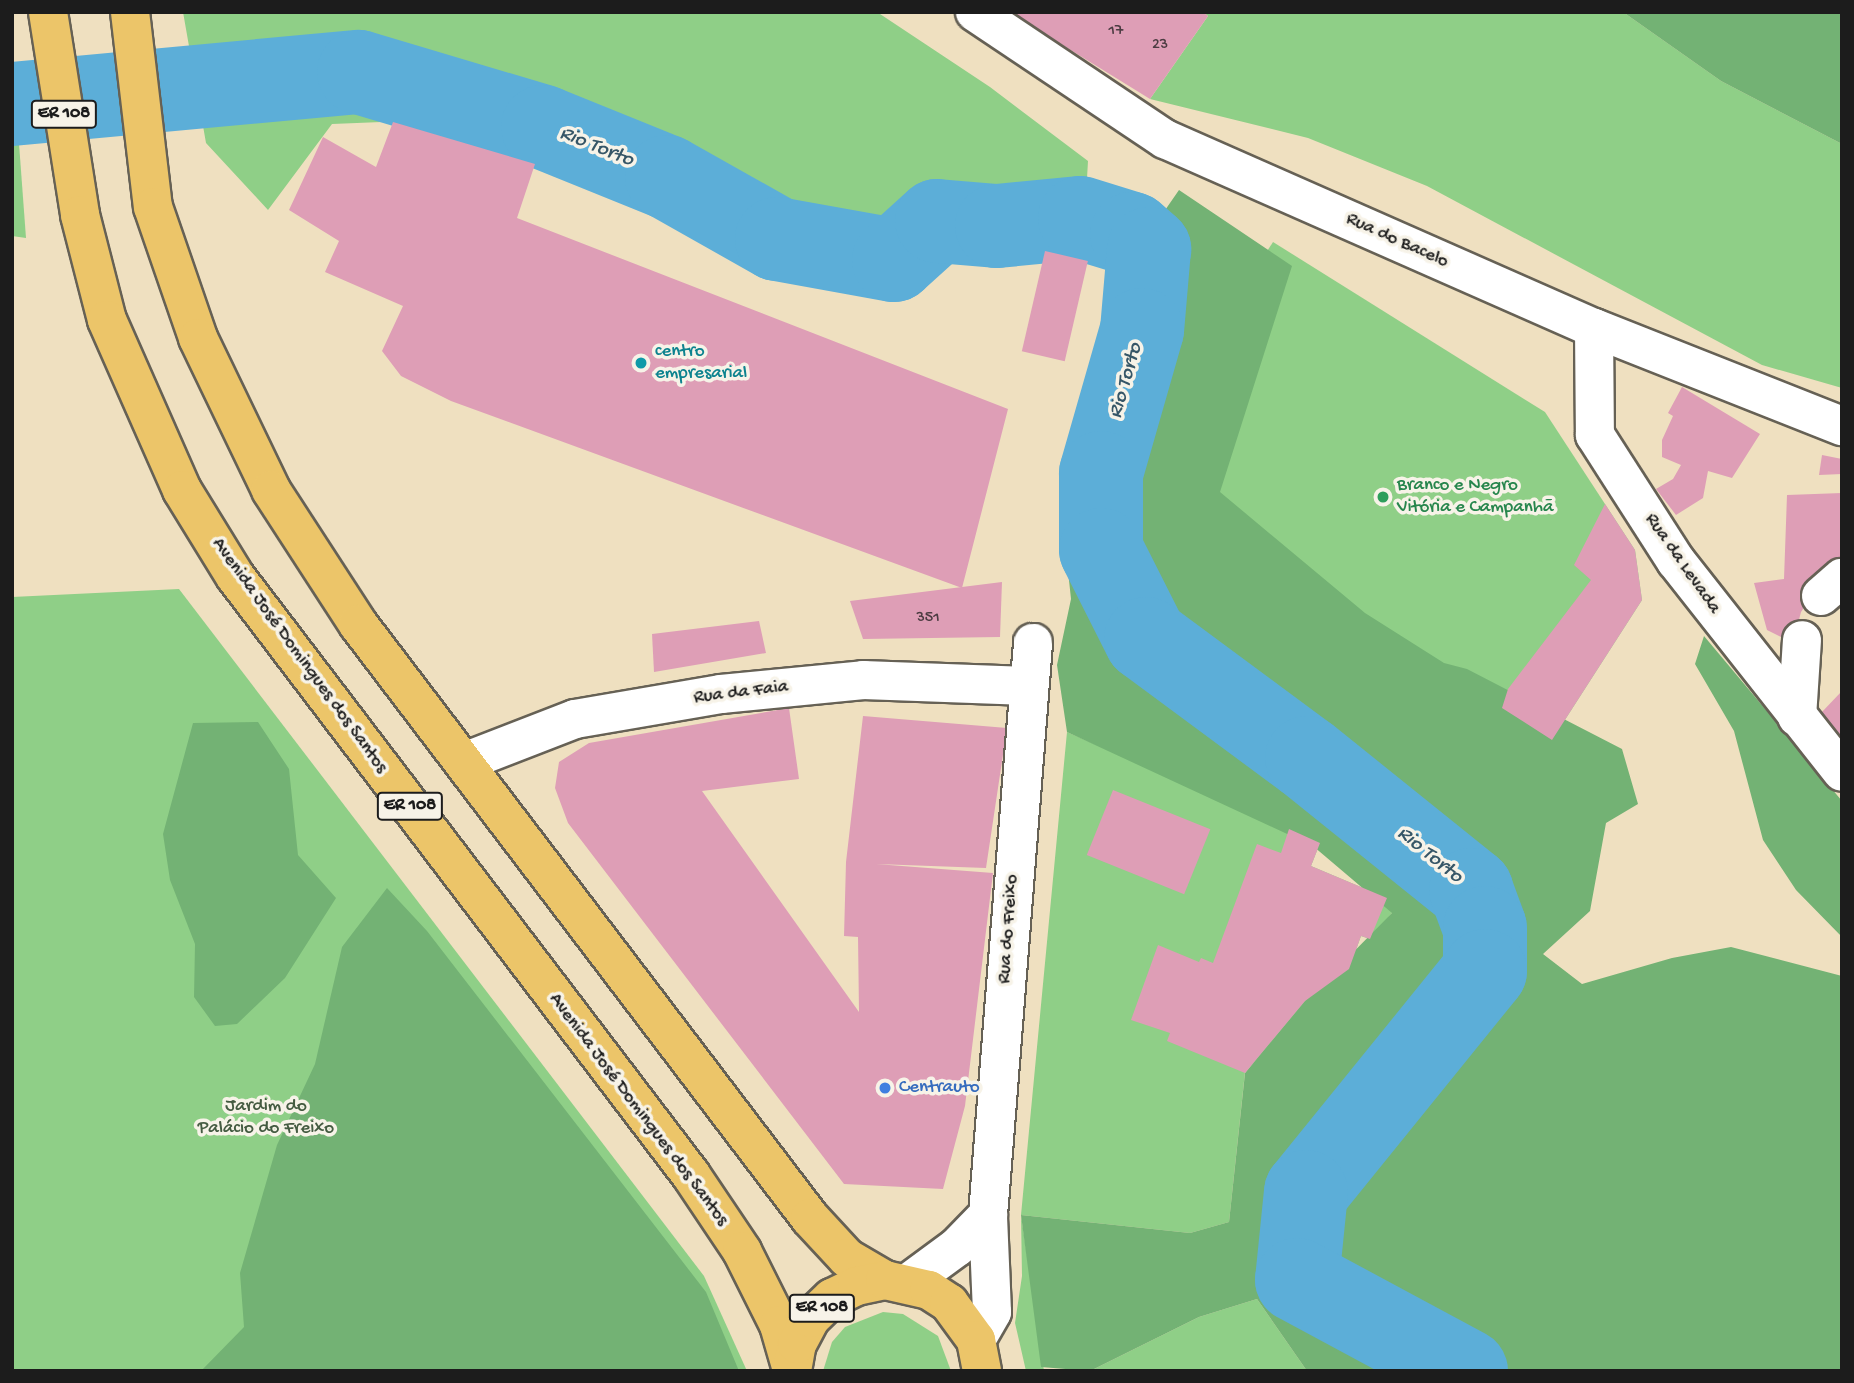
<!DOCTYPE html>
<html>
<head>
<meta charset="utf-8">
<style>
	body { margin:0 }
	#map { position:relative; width:1854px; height:1383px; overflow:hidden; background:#efe0c0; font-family:"Gochi Hand",sans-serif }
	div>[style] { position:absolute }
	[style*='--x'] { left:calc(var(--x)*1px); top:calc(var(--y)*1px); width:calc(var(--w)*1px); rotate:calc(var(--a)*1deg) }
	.green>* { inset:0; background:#8fcf87 }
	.forest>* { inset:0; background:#73b274 }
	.river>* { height:84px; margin:-42px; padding:0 42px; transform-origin:42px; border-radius:42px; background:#5caed8 }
	.building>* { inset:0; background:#de9eb6; transform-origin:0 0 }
	.roads { filter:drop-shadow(2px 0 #666155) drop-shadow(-2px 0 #666155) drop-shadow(0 2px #666155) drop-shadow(0 -2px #666155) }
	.street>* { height:38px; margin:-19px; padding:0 19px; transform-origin:19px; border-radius:19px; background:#fff }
	.primary>* { height:38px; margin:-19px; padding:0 19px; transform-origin:19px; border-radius:19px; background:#ecc569 }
	.dots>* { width:19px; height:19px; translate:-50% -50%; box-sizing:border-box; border:4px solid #f7f3e8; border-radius:50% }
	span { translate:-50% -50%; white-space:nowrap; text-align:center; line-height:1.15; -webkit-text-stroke:7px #f7f3e8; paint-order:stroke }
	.number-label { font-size:16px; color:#4c3c42 }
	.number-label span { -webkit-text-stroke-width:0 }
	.shield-label span { padding:2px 5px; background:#f7f3e8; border:2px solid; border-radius:5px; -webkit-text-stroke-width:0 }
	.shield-label { font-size:18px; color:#1c1c1c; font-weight:700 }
	.street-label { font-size:19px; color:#1c1c1c }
	.culture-label { font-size:19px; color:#0d838f }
	.left { translate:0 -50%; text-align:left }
	.leisure-label { font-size:19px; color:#27864d }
	.shop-label { font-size:19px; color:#366cbe }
	.park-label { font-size:19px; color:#445b41 }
	.water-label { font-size:21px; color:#365667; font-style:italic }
	.frame { position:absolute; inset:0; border:14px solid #1c1c1c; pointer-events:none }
</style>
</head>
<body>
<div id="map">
	<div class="green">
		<div style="clip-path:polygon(183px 12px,877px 12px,990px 87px,1088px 161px,1083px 248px,1025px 243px,847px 278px,768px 252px,613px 176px,525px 139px,499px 152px,431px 120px,332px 124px,268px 210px,206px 143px)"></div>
		<div style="clip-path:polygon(1203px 12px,1623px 12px,1721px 81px,1842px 144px,1842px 388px,1762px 365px,1427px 186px,1308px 138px,1150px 99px,1208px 16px)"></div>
		<div style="clip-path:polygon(12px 49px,26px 238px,12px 236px)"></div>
		<div style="clip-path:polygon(1273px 242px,1545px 412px,1635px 550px,1642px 600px,1552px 740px,1389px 695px,1138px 451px)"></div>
		<div style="clip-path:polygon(179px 589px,704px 1276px,747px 1371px,12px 1371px,12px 597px)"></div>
		<div style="clip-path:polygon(1067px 732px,1320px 843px,1311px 866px,1387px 898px,1392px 913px,1370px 939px,1361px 936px,1352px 961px,1245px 1072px,1229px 1222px,1190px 1233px,1021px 1215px,1044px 1371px,1026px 1371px,1015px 1323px,1022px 1276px,1021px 1215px)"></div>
		<div style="clip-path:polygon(1257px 1299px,1307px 1371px,1090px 1371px,1199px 1317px)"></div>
		<div style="clip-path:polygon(883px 1312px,903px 1314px,938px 1336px,951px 1371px,823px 1371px,832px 1342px,845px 1327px)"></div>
	</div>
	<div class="forest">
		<div style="clip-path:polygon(1623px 12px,1842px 12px,1842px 144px,1721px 81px)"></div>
		<div style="clip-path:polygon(1179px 190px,1292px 266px,1220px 492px,1365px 613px,1444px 663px,1467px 669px,1622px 749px,1638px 804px,1606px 823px,1590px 911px,1543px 954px,1582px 984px,1672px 958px,1731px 947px,1842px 976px,1842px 1371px,1307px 1371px,1257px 1299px,1199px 1317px,1090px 1371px,1041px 1367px,1021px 1215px,1190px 1233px,1229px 1222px,1245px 1073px,1305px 1001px,1392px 913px,1313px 846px,1067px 732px,1057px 665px,1071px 599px,1065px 543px,1125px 268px)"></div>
		<div style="clip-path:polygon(1704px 636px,1842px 801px,1842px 937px,1796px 890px,1763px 840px,1734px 731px,1695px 664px)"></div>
		<div style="clip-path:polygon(258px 722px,289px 769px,298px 855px,336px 898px,285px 978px,237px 1024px,215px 1026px,194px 997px,195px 944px,170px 880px,163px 834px,193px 723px)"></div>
		<div style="clip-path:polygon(387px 888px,427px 931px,706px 1292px,739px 1371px,201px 1371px,244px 1327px,240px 1273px,277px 1145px,315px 1064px,342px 947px)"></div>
	</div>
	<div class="river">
		<div style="--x:12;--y:104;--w:348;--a:-5.3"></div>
		<div style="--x:359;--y:72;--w:192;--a:16.6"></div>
		<div style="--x:543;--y:127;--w:134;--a:22"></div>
		<div style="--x:667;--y:177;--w:126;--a:29.4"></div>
		<div style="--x:777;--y:239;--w:119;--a:10.2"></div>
		<div style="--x:894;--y:260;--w:58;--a:-42.2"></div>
		<div style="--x:937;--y:221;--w:60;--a:4.8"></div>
		<div style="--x:997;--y:226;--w:83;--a:-5.5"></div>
		<div style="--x:1080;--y:218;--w:54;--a:17.1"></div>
		<div style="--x:1132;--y:234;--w:23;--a:41"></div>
		<div style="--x:1149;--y:249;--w:81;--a:94.9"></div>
		<div style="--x:1142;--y:330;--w:149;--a:106"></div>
		<div style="--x:1101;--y:473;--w:77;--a:90"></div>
		<div style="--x:1101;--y:550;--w:100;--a:63.2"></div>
		<div style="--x:1146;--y:639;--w:200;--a:36.5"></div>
		<div style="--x:1307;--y:758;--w:211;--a:38.8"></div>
		<div style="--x:1471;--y:890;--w:40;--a:69.8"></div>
		<div style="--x:1485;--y:928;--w:43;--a:90"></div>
		<div style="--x:1485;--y:971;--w:284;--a:129"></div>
		<div style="--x:1306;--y:1192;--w:88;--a:95.8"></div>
		<div style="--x:1297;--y:1280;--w:192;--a:28.3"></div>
	</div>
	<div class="building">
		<div style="clip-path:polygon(1009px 12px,1203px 12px,1208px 16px,1150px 99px)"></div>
		<div style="clip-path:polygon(393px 122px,535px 164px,517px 218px,1008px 409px,962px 588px,451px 401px,401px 376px,382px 351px,403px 306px,325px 272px,339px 241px,289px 210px,323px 137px,376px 167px)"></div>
		<div style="left:1045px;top:251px;width:44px;height:103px;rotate:13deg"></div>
		<div style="clip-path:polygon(1682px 387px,1760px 434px,1732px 478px,1708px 471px,1703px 498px,1676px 515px,1656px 489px,1673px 479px,1681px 465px,1662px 457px,1662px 440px,1673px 416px,1668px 413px)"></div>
		<div style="clip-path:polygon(1822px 455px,1842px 459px,1842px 474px,1819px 475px)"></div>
		<div style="clip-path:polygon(1842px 493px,1842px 565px,1819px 585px,1801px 612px,1793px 643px,1767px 630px,1754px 583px,1784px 579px,1787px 495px)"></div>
		<div style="clip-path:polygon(1605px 504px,1635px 550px,1642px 600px,1552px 740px,1502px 708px,1508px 689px,1591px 580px,1574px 565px)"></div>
		<div style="clip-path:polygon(1002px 582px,1000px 637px,863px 639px,850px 601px)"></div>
		<div style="clip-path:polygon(759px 621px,766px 653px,654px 672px,652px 634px)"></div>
		<div style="clip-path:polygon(1842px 691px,1842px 743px,1820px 714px)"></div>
		<div style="clip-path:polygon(789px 708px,799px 779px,702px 791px,859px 1012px,858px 937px,844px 936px,846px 862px,863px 716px,1007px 728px,986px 868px,876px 864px,993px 873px,965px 1106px,943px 1189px,844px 1184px,568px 823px,555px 788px,559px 762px,589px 743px)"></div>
		<div style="left:1113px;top:790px;width:105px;height:70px;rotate:22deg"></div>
		<div style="clip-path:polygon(1289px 829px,1320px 843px,1311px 866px,1387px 898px,1370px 939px,1361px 936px,1349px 969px,1305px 1001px,1245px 1073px,1167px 1041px,1170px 1033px,1131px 1020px,1158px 945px,1199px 962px,1201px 958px,1213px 963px,1257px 844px,1281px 853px)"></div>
	</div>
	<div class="roads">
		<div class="street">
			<div style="--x:975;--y:12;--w:229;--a:33.8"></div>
			<div style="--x:1165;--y:139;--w:469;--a:23.8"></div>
			<div style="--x:1594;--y:328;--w:267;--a:21.6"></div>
			<div style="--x:1594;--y:328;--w:107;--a:89.5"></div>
			<div style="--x:1595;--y:435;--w:150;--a:57.3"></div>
			<div style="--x:1676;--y:561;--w:268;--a:51.8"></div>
			<div style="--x:1821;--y:596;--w:28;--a:-41"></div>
			<div style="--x:1797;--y:717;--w:77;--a:-86.3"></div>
			<div style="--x:464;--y:762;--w:119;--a:-21.2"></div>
			<div style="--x:575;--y:719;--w:148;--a:-9.7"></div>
			<div style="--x:721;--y:694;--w:143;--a:-5.6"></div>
			<div style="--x:863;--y:680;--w:165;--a:2.1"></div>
			<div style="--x:908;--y:1283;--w:61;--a:-36.3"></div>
			<div style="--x:957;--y:1247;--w:45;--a:-45.9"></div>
			<div style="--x:976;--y:1340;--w:32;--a:-60"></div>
			<div style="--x:992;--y:1312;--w:97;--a:-92.4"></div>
			<div style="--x:988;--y:1215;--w:574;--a:-85.5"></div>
		</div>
		<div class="primary">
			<div style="--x:48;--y:12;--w:206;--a:81"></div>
			<div style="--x:80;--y:215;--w:108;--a:75.6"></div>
			<div style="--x:107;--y:320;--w:186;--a:66.2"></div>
			<div style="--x:182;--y:490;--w:101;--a:58.4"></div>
			<div style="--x:235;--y:576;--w:753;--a:52.72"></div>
			<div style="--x:691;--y:1175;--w:92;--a:56.1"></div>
			<div style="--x:742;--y:1251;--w:83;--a:63.4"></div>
			<div style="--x:779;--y:1325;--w:47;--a:73.9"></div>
			<div style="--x:130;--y:12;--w:196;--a:83.3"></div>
			<div style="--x:153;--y:207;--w:139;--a:71"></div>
			<div style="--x:198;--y:338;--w:169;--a:64.3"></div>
			<div style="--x:271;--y:490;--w:160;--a:57"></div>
			<div style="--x:358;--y:624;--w:746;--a:52.73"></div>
			<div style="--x:810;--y:1218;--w:54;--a:47.2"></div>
			<div style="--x:847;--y:1258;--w:44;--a:30.1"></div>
			<div style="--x:792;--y:1371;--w:27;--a:-80"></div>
			<div style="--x:797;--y:1344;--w:30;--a:-62"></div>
			<div style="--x:811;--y:1318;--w:29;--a:-44"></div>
			<div style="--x:832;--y:1298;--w:28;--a:-26"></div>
			<div style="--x:857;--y:1286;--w:29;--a:-12"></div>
			<div style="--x:885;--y:1280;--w:45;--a:12.8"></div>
			<div style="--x:929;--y:1290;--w:24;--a:33"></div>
			<div style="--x:949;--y:1303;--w:46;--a:53.9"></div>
			<div style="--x:976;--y:1340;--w:32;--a:79"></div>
		</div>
	</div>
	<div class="dots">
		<div style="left:641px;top:363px;background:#0f9aa8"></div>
		<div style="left:1383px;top:497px;background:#2e9e5b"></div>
		<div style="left:885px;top:1088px;background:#3f7fe0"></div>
	</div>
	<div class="number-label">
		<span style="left:1116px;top:32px">17</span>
		<span style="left:1160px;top:46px">23</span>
		<span style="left:928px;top:619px">351</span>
	</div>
	<div class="shield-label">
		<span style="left:64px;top:114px">ER 108</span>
		<span style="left:410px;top:806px">ER 108</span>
		<span style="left:822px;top:1308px">ER 108</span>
	</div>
	<div class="street-label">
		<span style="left:1397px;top:241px;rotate:24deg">Rua do Bacelo</span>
		<span style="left:1682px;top:564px;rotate:55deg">Rua da Levada</span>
		<span style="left:299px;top:656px;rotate:54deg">Avenida José Domingues dos Santos</span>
		<span style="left:741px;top:693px;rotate:-7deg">Rua da Faia</span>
		<span style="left:1009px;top:929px;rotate:-86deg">Rua do Freixo</span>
		<span style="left:638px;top:1110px;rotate:53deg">Avenida José Domingues dos Santos</span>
	</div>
	<div class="culture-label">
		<span class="left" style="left:655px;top:363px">centro<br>empresarial</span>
	</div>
	<div class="leisure-label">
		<span class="left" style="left:1397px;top:497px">Branco e Negro<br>Vitória e Campanhã</span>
	</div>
	<div class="shop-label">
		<span class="left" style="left:899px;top:1088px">Centrauto</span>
	</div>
	<div class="park-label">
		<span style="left:266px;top:1118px">Jardim do<br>Palácio do Freixo</span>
	</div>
	<div class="water-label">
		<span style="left:596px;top:148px;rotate:22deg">Rio Torto</span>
		<span style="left:1127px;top:381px;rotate:-74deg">Rio Torto</span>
		<span style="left:1429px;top:856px;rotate:39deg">Rio Torto</span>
	</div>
	<div class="frame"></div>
</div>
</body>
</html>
